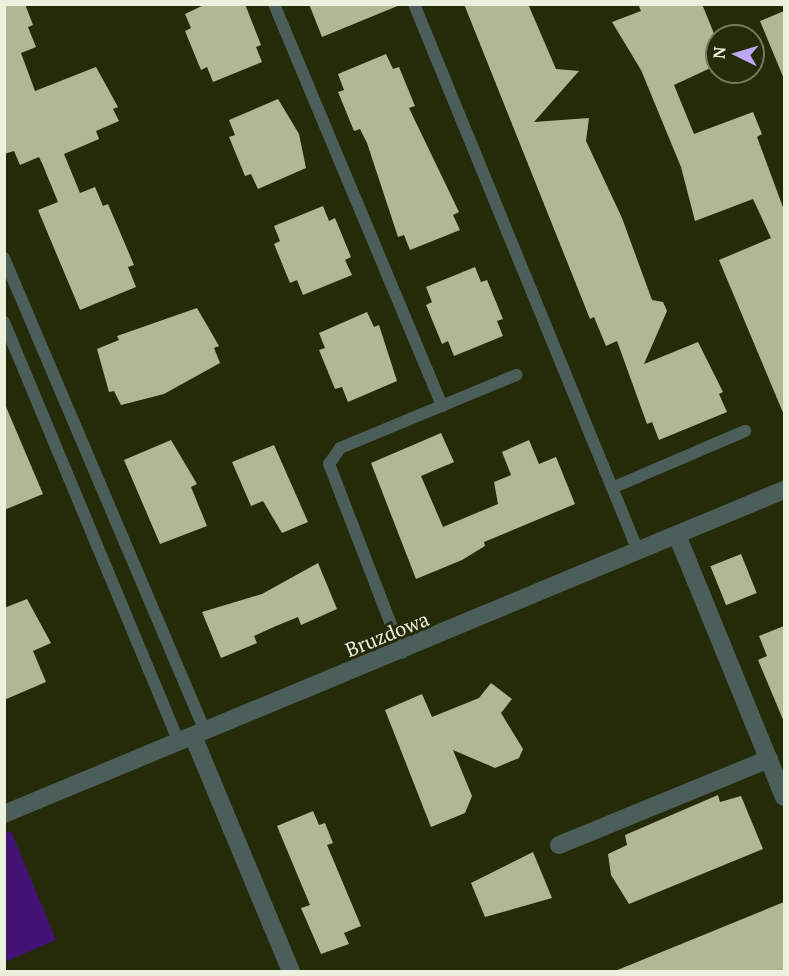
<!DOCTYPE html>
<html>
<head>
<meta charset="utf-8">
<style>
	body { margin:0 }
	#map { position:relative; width:789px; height:976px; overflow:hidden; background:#252b09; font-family:"PT Serif",serif }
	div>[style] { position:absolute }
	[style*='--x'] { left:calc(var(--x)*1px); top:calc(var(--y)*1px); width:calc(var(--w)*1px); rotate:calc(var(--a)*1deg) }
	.green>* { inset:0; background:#421375 }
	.building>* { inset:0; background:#afb892; transform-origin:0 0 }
	.lane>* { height:12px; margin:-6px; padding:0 6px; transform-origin:6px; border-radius:6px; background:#4b5e5a }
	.street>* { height:18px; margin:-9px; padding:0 9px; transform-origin:9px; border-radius:9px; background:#4b5e5a }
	span { translate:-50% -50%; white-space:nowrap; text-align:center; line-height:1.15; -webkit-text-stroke:6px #252b09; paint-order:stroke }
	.street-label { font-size:20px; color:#ebf1dd }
	.frame { position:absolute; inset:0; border:6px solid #ebf1dd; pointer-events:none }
	.north { position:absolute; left:705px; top:24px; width:60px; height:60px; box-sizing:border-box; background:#252b09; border:2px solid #747a5e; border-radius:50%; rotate:275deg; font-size:16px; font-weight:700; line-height:24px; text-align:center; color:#ebf1dd }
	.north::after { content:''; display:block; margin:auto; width:21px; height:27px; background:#c1a8f3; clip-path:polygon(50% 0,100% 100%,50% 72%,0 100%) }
</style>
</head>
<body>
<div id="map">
	<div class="green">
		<div style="clip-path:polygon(11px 831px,56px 940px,5px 962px,4px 833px)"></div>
	</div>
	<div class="building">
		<div style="clip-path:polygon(4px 4px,25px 4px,33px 25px,28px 27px,36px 47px,21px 53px,35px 91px,96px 67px,118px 107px,113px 109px,119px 121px,96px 131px,99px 139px,64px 154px,80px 193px,95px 187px,103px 206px,108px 204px,134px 265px,128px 267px,136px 287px,80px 310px,38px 210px,58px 202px,42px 163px,39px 157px,20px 165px,14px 151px,4px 154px)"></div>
		<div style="clip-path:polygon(206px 4px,245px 4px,261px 45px,256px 47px,262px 62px,213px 82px,207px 67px,201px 70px,185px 31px,191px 28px,185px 14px)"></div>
		<div style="clip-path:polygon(309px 4px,400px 4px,400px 5px,322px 37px)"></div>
		<div style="clip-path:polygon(464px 4px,528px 4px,556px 69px,579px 71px,534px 122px,589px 118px,586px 141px,622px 218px,652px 300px,663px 302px,667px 311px,644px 364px,698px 342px,723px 392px,719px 394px,727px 412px,659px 440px,652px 422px,647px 424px,617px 341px,606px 346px,594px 317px,590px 319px)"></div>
		<div style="clip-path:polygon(638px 4px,702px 4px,717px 41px,717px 65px,674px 85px,694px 134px,753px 112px,762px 134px,757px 137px,784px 210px,784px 415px,719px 260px,771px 238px,753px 199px,695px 221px,681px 167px,641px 70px,612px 22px,641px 11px)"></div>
		<div style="clip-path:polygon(784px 11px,784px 79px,760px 21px)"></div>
		<div style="clip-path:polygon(386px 54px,393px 69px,399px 67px,415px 106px,409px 108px,459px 212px,453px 215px,460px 230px,410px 250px,404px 235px,398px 237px,367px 143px,360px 129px,354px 131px,338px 92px,344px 90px,338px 74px)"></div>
		<div style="clip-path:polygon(278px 99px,299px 134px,306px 168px,258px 189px,251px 174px,245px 176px,229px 137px,235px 135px,229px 120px)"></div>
		<div style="clip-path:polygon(323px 206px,329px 221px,335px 218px,351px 257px,345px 260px,352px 275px,303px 295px,297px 280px,290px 283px,274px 244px,280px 241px,274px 226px)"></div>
		<div style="clip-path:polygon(475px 267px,481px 282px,487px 280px,503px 319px,497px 321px,503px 336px,454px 356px,448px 341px,442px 344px,426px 305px,432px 302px,426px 287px)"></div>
		<div style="clip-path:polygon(197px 308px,219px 346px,214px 348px,220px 363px,164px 394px,121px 405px,114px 391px,109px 392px,97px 349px,119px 340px,117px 336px)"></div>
		<div style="clip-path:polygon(367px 312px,374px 327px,379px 325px,397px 381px,348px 402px,342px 387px,335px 389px,319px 350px,325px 348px,319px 333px)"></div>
		<div style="clip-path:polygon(4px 402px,43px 494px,4px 510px)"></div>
		<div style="clip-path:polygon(441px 433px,454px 462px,421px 476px,443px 527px,498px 504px,494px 482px,511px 475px,502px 452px,529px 440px,539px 464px,556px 457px,575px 504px,484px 542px,485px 546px,462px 560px,416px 579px,371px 463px)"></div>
		<div style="clip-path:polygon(171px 440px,197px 484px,191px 487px,207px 526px,160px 544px,124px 460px)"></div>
		<div style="clip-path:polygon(274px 445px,308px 522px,282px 533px,263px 501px,251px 506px,232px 462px)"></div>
		<div style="left:741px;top:554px;width:42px;height:33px;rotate:68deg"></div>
		<div style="clip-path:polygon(318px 563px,337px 609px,301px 625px,298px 617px,276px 626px,254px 636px,257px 643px,221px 658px,202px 612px,262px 594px)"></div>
		<div style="clip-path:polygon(27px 599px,51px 643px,33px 651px,46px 682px,4px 700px,4px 608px)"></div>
		<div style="clip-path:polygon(784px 626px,784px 722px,758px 660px,767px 656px,759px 636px)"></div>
		<div style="clip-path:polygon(491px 683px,512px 699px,501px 713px,523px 749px,519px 758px,495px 768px,453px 750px,472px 796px,465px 813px,431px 827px,385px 710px,422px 694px,432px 717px,479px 698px)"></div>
		<div style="clip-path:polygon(718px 795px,720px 802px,741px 796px,763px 849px,629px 904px,611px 875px,608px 854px,627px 845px,625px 835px)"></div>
		<div style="clip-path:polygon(313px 811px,319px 825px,325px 823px,333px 843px,327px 845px,361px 926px,344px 933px,349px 944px,321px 954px,301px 908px,310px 905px,277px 826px)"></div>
		<div style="clip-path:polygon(533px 852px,552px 898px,485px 917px,471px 883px)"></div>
		<div style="clip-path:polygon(784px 902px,784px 972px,615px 972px,615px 971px)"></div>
	</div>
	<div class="lane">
		<div style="--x:274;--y:4;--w:436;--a:67.3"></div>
		<div style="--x:414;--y:4;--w:591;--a:67.73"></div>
		<div style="--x:4;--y:258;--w:514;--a:66.98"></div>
		<div style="--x:4;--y:322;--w:455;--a:67.4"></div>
		<div style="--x:612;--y:488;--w:145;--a:-23.2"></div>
		<div style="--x:402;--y:653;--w:203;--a:-111.1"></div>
		<div style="--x:329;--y:464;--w:19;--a:-55"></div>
		<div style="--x:340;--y:448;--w:191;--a:-22.5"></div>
	</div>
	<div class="street">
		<div style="--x:677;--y:535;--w:283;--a:67.8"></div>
		<div style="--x:193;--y:736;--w:256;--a:67.4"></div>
		<div style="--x:4;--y:814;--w:845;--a:-22.56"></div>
		<div style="--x:559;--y:845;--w:227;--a:-22.3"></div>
	</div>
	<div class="street-label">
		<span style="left:387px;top:634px;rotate:-22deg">Bruzdowa</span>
	</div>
	<div class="frame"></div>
	<div class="north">N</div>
</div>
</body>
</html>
